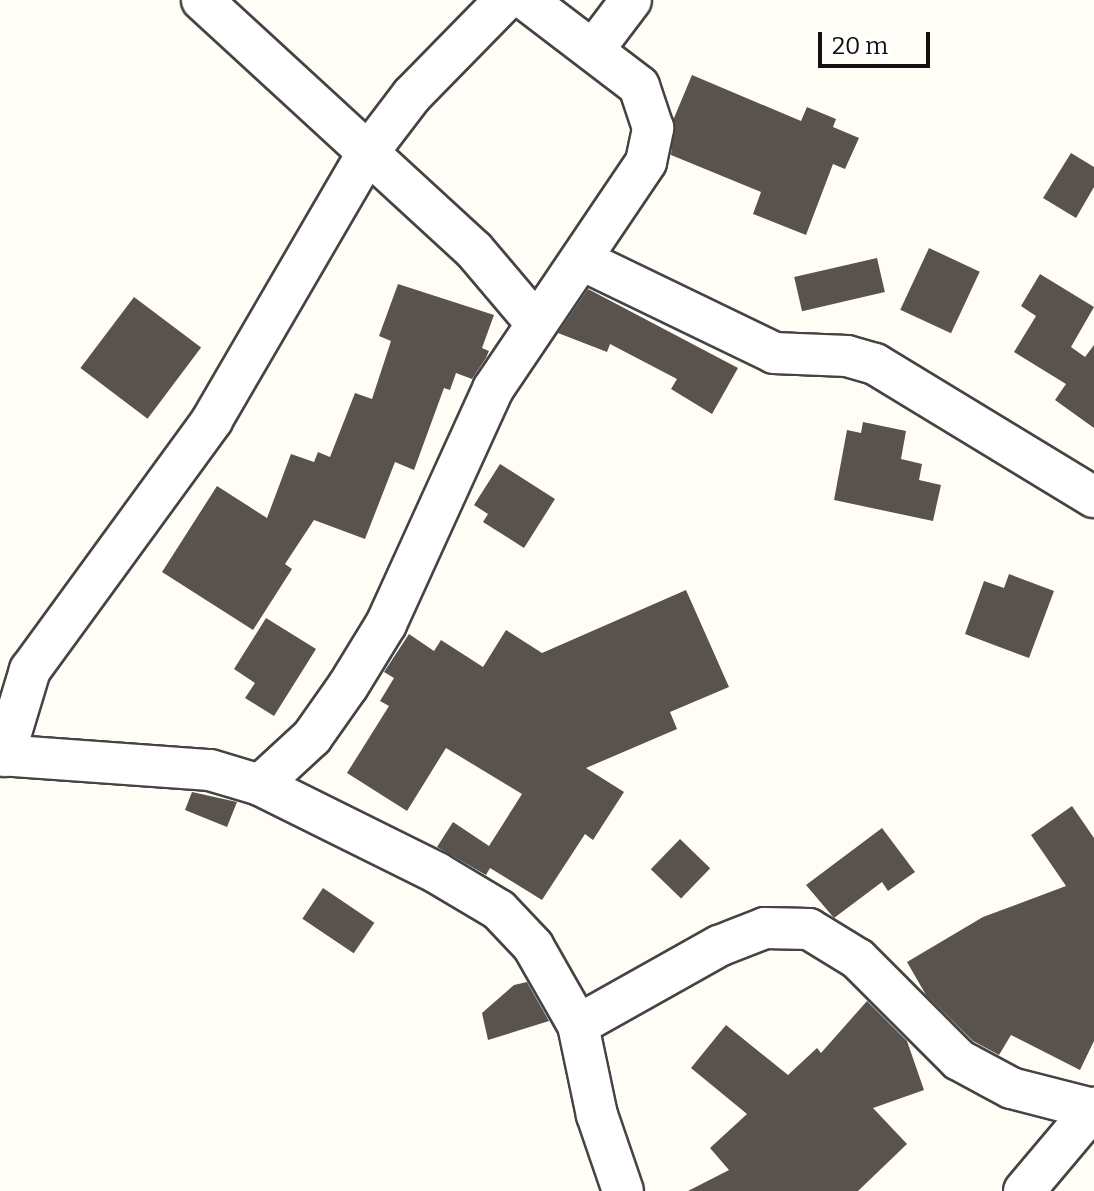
<!DOCTYPE html>
<html>
<head>
<meta charset="utf-8">
<style>
	body { margin:0 }
	#map { position:relative; width:1094px; height:1191px; overflow:hidden; background:#fffdf5; font-family:Bitter,serif }
	div>[style] { position:absolute }
	[style*='--x'] { left:calc(var(--x)*1px); top:calc(var(--y)*1px); width:calc(var(--w)*1px); rotate:calc(var(--a)*1deg) }
	.building>* { inset:0; background:#5a524d; transform-origin:0 0 }
	.roads { filter:drop-shadow(2px 0 #444) drop-shadow(-2px 0 #444) drop-shadow(0 2px #444) drop-shadow(0 -2px #444) }
	.street>* { height:40px; margin:-20px; padding:0 20px; transform-origin:20px; border-radius:20px; background:#fff }
	span { translate:-50% -50%; white-space:nowrap; text-align:center; line-height:1.15; -webkit-text-stroke:8px #fff; paint-order:stroke }
	.scale { position:absolute; left:818px; top:32px; width:112px; height:36px; box-sizing:border-box; border:4px solid #111; border-top:0; padding-left:10px; font-size:24px; line-height:28px; white-space:nowrap; color:#111; -webkit-text-stroke:6px #fff; paint-order:stroke }
</style>
</head>
<body>
<div id="map">
	<div class="building">
		<div style="clip-path:polygon(692px 75px,801px 121px,807px 107px,836px 119px,833px 127px,859px 138px,845px 169px,833px 164px,806px 235px,753px 214px,761px 192px,671px 155px,674px 118px)"></div>
		<div style="clip-path:polygon(1071px 153px,1094px 167px,1094px 187px,1076px 218px,1043px 198px)"></div>
		<div style="left:929px;top:248px;width:56px;height:68px;rotate:25deg"></div>
		<div style="left:877px;top:258px;width:35px;height:85px;rotate:77deg"></div>
		<div style="clip-path:polygon(1040px 274px,1094px 307px,1071px 347px,1085px 357px,1094px 345px,1094px 428px,1055px 400px,1066px 384px,1014px 352px,1036px 316px,1021px 306px)"></div>
		<div style="clip-path:polygon(398px 284px,494px 315px,482px 348px,489px 351px,486px 358px,472px 379px,456px 373px,450px 390px,444px 388px,414px 470px,395px 462px,365px 539px,314px 520px,285px 564px,292px 569px,253px 630px,162px 572px,217px 486px,267px 518px,291px 454px,314px 462px,318px 452px,330px 457px,355px 393px,372px 399px,391px 341px,379px 336px)"></div>
		<div style="clip-path:polygon(588px 289px,738px 368px,712px 414px,671px 389px,677px 379px,610px 344px,607px 352px,558px 333px)"></div>
		<div style="left:134px;top:297px;width:84px;height:89px;rotate:37deg"></div>
		<div style="clip-path:polygon(863px 422px,906px 431px,901px 459px,922px 464px,919px 480px,941px 485px,933px 521px,834px 500px,847px 430px,861px 433px)"></div>
		<div style="clip-path:polygon(500px 464px,555px 499px,524px 548px,483px 522px,488px 514px,474px 505px)"></div>
		<div style="clip-path:polygon(1009px 574px,1054px 591px,1029px 658px,965px 634px,984px 581px,1004px 588px)"></div>
		<div style="clip-path:polygon(686px 590px,729px 687px,670px 712px,677px 729px,586px 768px,624px 792px,593px 840px,585px 834px,542px 900px,490px 868px,486px 875px,437px 847px,453px 822px,489px 846px,522px 794px,446px 748px,407px 811px,347px 773px,389px 706px,380px 701px,394px 678px,384px 672px,409px 634px,434px 651px,441px 640px,483px 667px,506px 630px,542px 653px)"></div>
		<div style="clip-path:polygon(266px 618px,316px 649px,274px 716px,245px 698px,255px 683px,234px 669px)"></div>
		<div style="clip-path:polygon(192px 792px,237px 802px,227px 827px,185px 810px)"></div>
		<div style="clip-path:polygon(1072px 806px,1094px 838px,1094px 1041px,1080px 1070px,1011px 1035px,999px 1055px,973px 1041px,926px 995px,907px 962px,983px 917px,1066px 886px,1031px 835px)"></div>
		<div style="clip-path:polygon(882px 828px,915px 872px,888px 891px,882px 882px,834px 918px,806px 885px)"></div>
		<div style="left:680px;top:839px;width:42px;height:42px;rotate:44deg"></div>
		<div style="left:323px;top:888px;width:62px;height:37px;rotate:34deg"></div>
		<div style="clip-path:polygon(527px 982px,549px 1021px,488px 1040px,482px 1013px,514px 985px)"></div>
		<div style="clip-path:polygon(867px 1001px,907px 1041px,924px 1090px,873px 1108px,907px 1144px,858px 1191px,688px 1191px,729px 1170px,710px 1148px,747px 1114px,691px 1068px,726px 1025px,788px 1075px,817px 1048px,821px 1053px)"></div>
	</div>
	<div class="roads">
		<div class="street">
			<div style="--x:202;--y:0;--w:369;--a:42.6"></div>
			<div style="--x:474;--y:250;--w:96;--a:49.7"></div>
			<div style="--x:594;--y:49;--w:61;--a:-52.9"></div>
			<div style="--x:584;--y:261;--w:211;--a:25.8"></div>
			<div style="--x:774;--y:353;--w:73;--a:2.4"></div>
			<div style="--x:847;--y:356;--w:29;--a:16"></div>
			<div style="--x:875;--y:364;--w:256;--a:31.3"></div>
			<div style="--x:0;--y:755;--w:211;--a:4.1"></div>
			<div style="--x:210;--y:770;--w:52;--a:16.7"></div>
			<div style="--x:260;--y:785;--w:198;--a:26.4"></div>
			<div style="--x:437;--y:873;--w:72;--a:30.8"></div>
			<div style="--x:499;--y:910;--w:50;--a:46.6"></div>
			<div style="--x:533;--y:946;--w:91;--a:60.3"></div>
			<div style="--x:578;--y:1025;--w:92;--a:78.1"></div>
			<div style="--x:597;--y:1115;--w:80;--a:71.1"></div>
			<div style="--x:4;--y:756;--w:90;--a:-73.2"></div>
			<div style="--x:30;--y:670;--w:309;--a:-53.9"></div>
			<div style="--x:212;--y:420;--w:308;--a:-59.8"></div>
			<div style="--x:367;--y:154;--w:74;--a:-52.7"></div>
			<div style="--x:412;--y:95;--w:133;--a:-45.6"></div>
			<div style="--x:260;--y:785;--w:71;--a:-42.7"></div>
			<div style="--x:312;--y:737;--w:62;--a:-54.8"></div>
			<div style="--x:348;--y:686;--w:73;--a:-58.5"></div>
			<div style="--x:386;--y:624;--w:258;--a:-65.5"></div>
			<div style="--x:493;--y:389;--w:274;--a:-56"></div>
			<div style="--x:646;--y:162;--w:35;--a:-78"></div>
			<div style="--x:653;--y:128;--w:44;--a:-108.4"></div>
			<div style="--x:639;--y:86;--w:142;--a:-142.7"></div>
			<div style="--x:578;--y:1025;--w:162;--a:-29.3"></div>
			<div style="--x:719;--y:946;--w:49;--a:-21.4"></div>
			<div style="--x:765;--y:928;--w:44;--a:1.3"></div>
			<div style="--x:809;--y:929;--w:57;--a:31.5"></div>
			<div style="--x:858;--y:959;--w:143;--a:45"></div>
			<div style="--x:959;--y:1060;--w:59;--a:28.3"></div>
			<div style="--x:1011;--y:1088;--w:85;--a:14.4"></div>
			<div style="--x:1024;--y:1191;--w:109;--a:-49.9"></div>
		</div>
	</div>
	<div class="scale">20 m</div>
</div>
</body>
</html>
